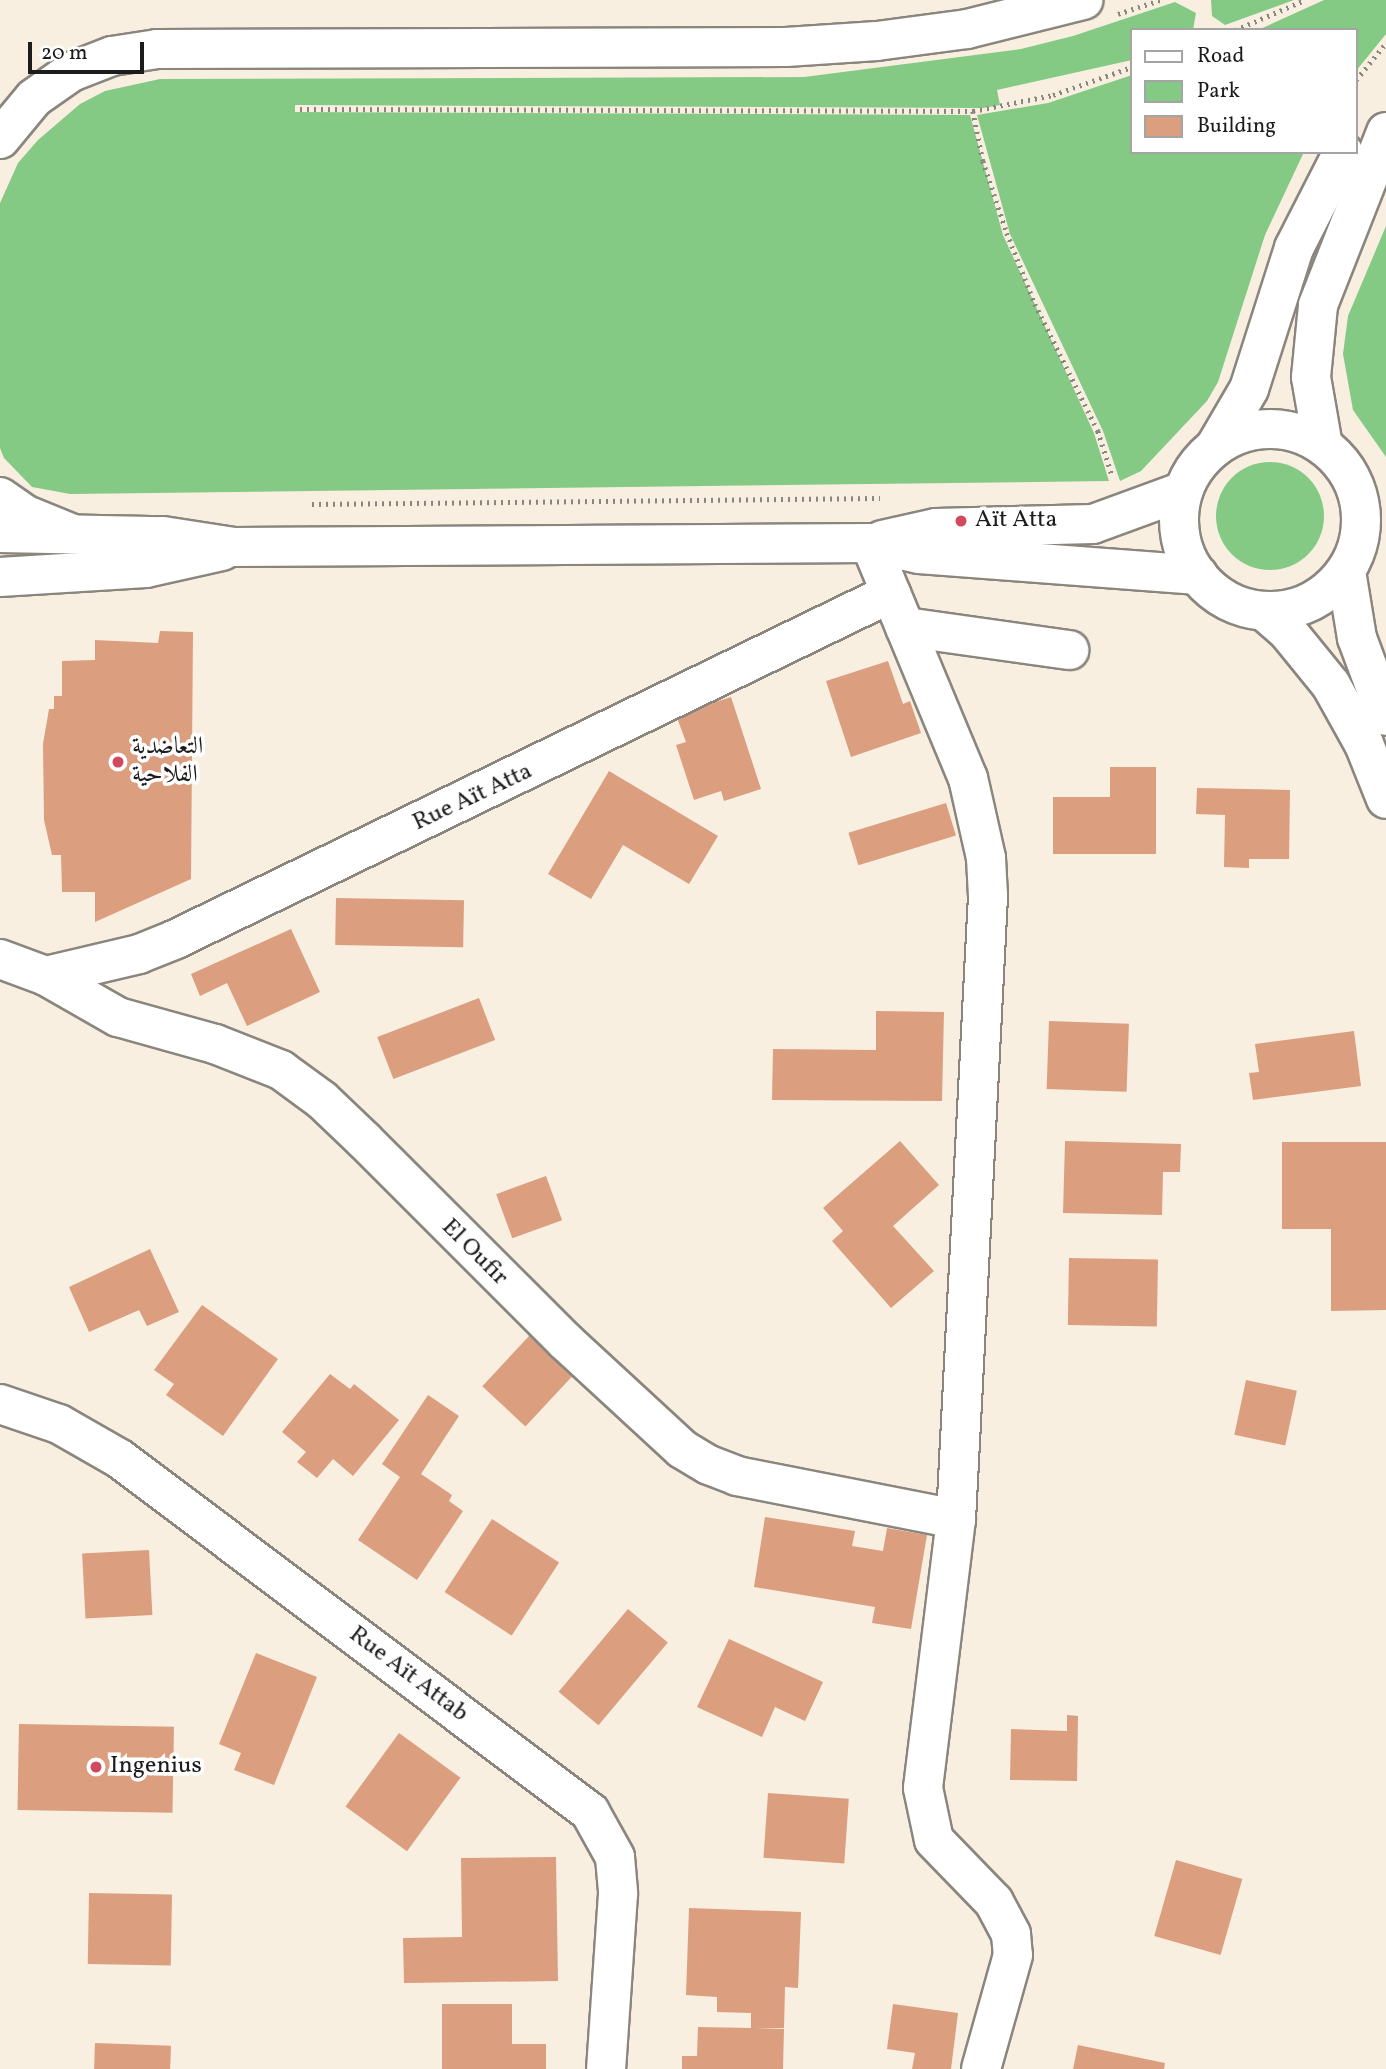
<!DOCTYPE html>
<html>
<head>
<meta charset="utf-8">
<style>
	body { margin:0 }
	#map { position:relative; width:1386px; height:2069px; overflow:hidden; background:#f8efe1; font-family:Vollkorn,Amiri,serif }
	div>[style] { position:absolute }
	[style*='--x'] { left:calc(var(--x)*1px); top:calc(var(--y)*1px); width:calc(var(--w)*1px); rotate:calc(var(--a)*1deg) }
	.green>* { inset:0; background:#84ca85 }
	.round { border-radius:50% }
	.building>* { inset:0; background:#db9e7f; transform-origin:0 0 }
	.path>* { height:4.5px; margin-top:-2.25px; transform-origin:0; background:repeating-linear-gradient(90deg,#8a867e 0 2px,transparent 0 7px) }
	.roads { filter:drop-shadow(2px 0 #8a867e) drop-shadow(-2px 0 #8a867e) drop-shadow(0 2px #8a867e) drop-shadow(0 -2px #8a867e) }
	.minor>* { height:38px; margin:-19px; padding:0 19px; transform-origin:19px; border-radius:19px; background:#fff }
	.minor>.ring { margin:-19px; padding:0; box-sizing:content-box; background:none; border:38px solid #fff; border-radius:50% }
	.major>* { height:38px; margin:-19px; padding:0 19px; transform-origin:19px; border-radius:19px; background:#fff }
	.highway>* { height:38px; margin:-19px; padding:0 19px; transform-origin:19px; border-radius:19px; background:#fff }
	.dots>* { width:19px; height:19px; translate:-50% -50%; box-sizing:border-box; border:4px solid #fff; border-radius:50% }
	span { translate:-50% -50%; white-space:nowrap; text-align:center; line-height:1.15; -webkit-text-stroke:7px #fff; paint-order:stroke }
	.poi-label { font-size:24px; color:#1c1c1c }
	.left { translate:0 -50%; text-align:left }
	.street-label { font-size:24px; color:#1c1c1c }
	.legend { position:absolute; left:1130px; top:28px; width:228px; height:126px; box-sizing:border-box; background:#fff; border:2px solid #a4a4a4; margin:0; padding:9px 12px; list-style:none; font-size:21px; color:#1c1c1c }
	.legend li { display:flex; align-items:center; gap:14px; height:35px }
	.legend b { width:35px; border:2px solid #a4a4a4 }
	.scale { position:absolute; left:28px; top:42px; width:116px; height:32px; box-sizing:border-box; border:4px solid #1c1c1c; border-top:0; padding-left:9px; font-size:21px; line-height:24px; white-space:nowrap; color:#1c1c1c; -webkit-text-stroke:5px #fff; paint-order:stroke }
</style>
</head>
<body>
<div id="map">
	<div class="green">
		<div style="clip-path:polygon(1211px 0,1294px 0,1225px 25px,1212px 16px)"></div>
		<div style="clip-path:polygon(1324px 0,1386px 0,1386px 34px,1356px 71px,1356px 30px,1258px 30px)"></div>
		<div style="clip-path:polygon(1175px 2px,1196px 13px,1193px 30px,1132px 30px,1132px 60px,997px 90px,1000px 105px,983px 108px,295px 105px,295px 112px,970px 115px,1003px 235px,1094px 433px,1109px 481px,70px 494px,32px 487px,4px 458px,0 448px,0 203px,18px 163px,38px 140px,80px 104px,105px 91px,160px 79px,804px 77px,1021px 49px,1073px 36px)"></div>
		<div style="clip-path:polygon(1132px 75px,1132px 152px,1304px 152px,1265px 235px,1218px 382px,1207px 401px,1141px 471px,1120px 481px,1103px 431px,1010px 234px,977px 115px,1048px 103px)"></div>
		<div style="clip-path:polygon(1386px 226px,1386px 457px,1353px 410px,1343px 354px,1348px 316px)"></div>
		<div class="round" style="left:1216px;top:462px;width:108px;height:108px"></div>
	</div>
	<div class="building">
		<div style="clip-path:polygon(160px 631px,193px 632px,191px 879px,95px 922px,95px 892px,62px 892px,61px 855px,52px 855px,44px 820px,43px 744px,49px 709px,54px 709px,54px 696px,62px 696px,62px 661px,95px 660px,95px 640px,158px 643px)"></div>
		<div style="clip-path:polygon(888px 661px,903px 704px,910px 701px,921px 733px,851px 757px,826px 681px)"></div>
		<div style="clip-path:polygon(731px 697px,761px 789px,724px 801px,721px 791px,694px 800px,676px 745px,686px 742px,676px 715px)"></div>
		<div style="clip-path:polygon(1110px 767px,1156px 767px,1156px 854px,1053px 854px,1053px 797px,1110px 797px)"></div>
		<div style="clip-path:polygon(609px 771px,718px 836px,689px 884px,623px 845px,591px 899px,548px 874px)"></div>
		<div style="clip-path:polygon(1197px 788px,1290px 790px,1289px 859px,1249px 859px,1249px 868px,1224px 867px,1225px 815px,1196px 814px)"></div>
		<div style="left:946px;top:803px;width:34px;height:102px;rotate:73deg"></div>
		<div style="left:336px;top:898px;width:128px;height:47px;rotate:1deg"></div>
		<div style="clip-path:polygon(291px 929px,320px 992px,247px 1026px,227px 983px,200px 996px,191px 974px)"></div>
		<div style="left:479px;top:998px;width:45px;height:109px;rotate:69deg"></div>
		<div style="clip-path:polygon(876px 1011px,944px 1012px,942px 1101px,772px 1100px,773px 1049px,876px 1050px)"></div>
		<div style="left:1049px;top:1021px;width:80px;height:68px;rotate:2deg"></div>
		<div style="clip-path:polygon(1354px 1031px,1361px 1086px,1253px 1100px,1249px 1073px,1259px 1072px,1255px 1044px)"></div>
		<div style="clip-path:polygon(900px 1141px,939px 1185px,893px 1226px,934px 1271px,891px 1308px,832px 1241px,843px 1231px,823px 1208px)"></div>
		<div style="clip-path:polygon(1065px 1141px,1181px 1144px,1180px 1172px,1163px 1172px,1162px 1215px,1063px 1213px)"></div>
		<div style="clip-path:polygon(1282px 1142px,1386px 1142px,1386px 1310px,1331px 1311px,1331px 1229px,1282px 1229px)"></div>
		<div style="left:546px;top:1176px;width:47px;height:53px;rotate:70deg"></div>
		<div style="clip-path:polygon(150px 1249px,179px 1312px,147px 1326px,139px 1310px,89px 1332px,69px 1287px)"></div>
		<div style="left:1069px;top:1258px;width:89px;height:67px;rotate:1deg"></div>
		<div style="clip-path:polygon(202px 1305px,278px 1359px,223px 1436px,166px 1395px,174px 1384px,154px 1370px)"></div>
		<div style="left:530px;top:1335px;width:59px;height:70px;rotate:43deg"></div>
		<div style="clip-path:polygon(330px 1374px,350px 1389px,354px 1384px,399px 1420px,353px 1476px,333px 1459px,317px 1478px,297px 1462px,306px 1452px,282px 1432px)"></div>
		<div style="left:1246px;top:1380px;width:52px;height:56px;rotate:12deg"></div>
		<div style="clip-path:polygon(428px 1395px,459px 1416px,421px 1474px,452px 1495px,449px 1501px,463px 1511px,417px 1580px,358px 1540px,400px 1477px,382px 1464px)"></div>
		<div style="clip-path:polygon(765px 1517px,855px 1531px,852px 1546px,883px 1551px,887px 1528px,927px 1535px,911px 1629px,872px 1623px,875px 1607px,754px 1587px)"></div>
		<div style="left:492px;top:1519px;width:80px;height:87px;rotate:33deg"></div>
		<div style="left:149px;top:1550px;width:65px;height:67px;rotate:87deg"></div>
		<div style="left:628px;top:1609px;width:52px;height:108px;rotate:40deg"></div>
		<div style="clip-path:polygon(729px 1639px,823px 1682px,805px 1721px,775px 1707px,762px 1737px,697px 1707px)"></div>
		<div style="clip-path:polygon(256px 1653px,317px 1677px,274px 1785px,234px 1770px,241px 1753px,219px 1744px)"></div>
		<div style="clip-path:polygon(1067px 1715px,1078px 1716px,1077px 1781px,1010px 1780px,1011px 1729px,1067px 1731px)"></div>
		<div style="left:19px;top:1724px;width:155px;height:86px;rotate:1deg"></div>
		<div style="left:399px;top:1733px;width:76px;height:91px;rotate:36deg"></div>
		<div style="left:768px;top:1793px;width:81px;height:65px;rotate:4deg"></div>
		<div style="clip-path:polygon(556px 1857px,558px 1981px,404px 1983px,403px 1938px,462px 1937px,461px 1858px)"></div>
		<div style="left:1176px;top:1860px;width:69px;height:79px;rotate:16deg"></div>
		<div style="left:89px;top:1893px;width:83px;height:71px;rotate:1deg"></div>
		<div style="clip-path:polygon(689px 1908px,801px 1912px,798px 1988px,785px 1987px,784px 2028px,754px 2028px,784px 2029px,783px 2069px,682px 2069px,682px 2056px,697px 2056px,698px 2027px,751px 2028px,751px 2013px,717px 2012px,717px 1997px,686px 1995px)"></div>
		<div style="clip-path:polygon(442px 2004px,512px 2004px,512px 2044px,546px 2044px,546px 2069px,442px 2069px)"></div>
		<div style="clip-path:polygon(893px 2004px,958px 2013px,951px 2069px,912px 2069px,915px 2053px,887px 2049px)"></div>
		<div style="left:95px;top:2043px;width:76px;height:26px;rotate:2deg"></div>
		<div style="clip-path:polygon(1078px 2045px,1165px 2063px,1164px 2069px,1073px 2069px)"></div>
	</div>
	<div class="path">
		<div style="--x:1118;--y:14;--w:44;--a:-18.4"></div>
		<div style="--x:1235;--y:30;--w:76;--a:-23.2"></div>
		<div style="--x:1356;--y:80;--w:48;--a:-51"></div>
		<div style="--x:300;--y:109;--w:673;--a:0.17"></div>
		<div style="--x:973;--y:111;--w:82;--a:-11.3"></div>
		<div style="--x:1053;--y:95;--w:84;--a:-19.5"></div>
		<div style="--x:973;--y:111;--w:51;--a:78.7"></div>
		<div style="--x:983;--y:161;--w:76;--a:71.6"></div>
		<div style="--x:1007;--y:233;--w:76;--a:68.5"></div>
		<div style="--x:1035;--y:304;--w:142;--a:63.6"></div>
		<div style="--x:1098;--y:431;--w:46;--a:72.3"></div>
		<div style="--x:312;--y:504;--w:568;--a:-0.61"></div>
	</div>
	<div class="roads">
		<div class="minor">
			<div class="ring" style="left:1179px;top:429px;width:144px;height:144px"></div>
			<div style="--x:1323;--y:446;--w:70;--a:-99.9"></div>
			<div style="--x:1311;--y:377;--w:72;--a:-84.4"></div>
			<div style="--x:1318;--y:305;--w:186;--a:-68.5"></div>
			<div style="--x:1215;--y:447;--w:67;--a:-59.6"></div>
			<div style="--x:1249;--y:389;--w:148;--a:-72.3"></div>
			<div style="--x:1294;--y:248;--w:108;--a:-63"></div>
			<div style="--x:0;--y:533;--w:163;--a:1.1"></div>
			<div style="--x:163;--y:536;--w:72;--a:8.8"></div>
			<div style="--x:234;--y:547;--w:636;--a:-0.36"></div>
			<div style="--x:870;--y:543;--w:50;--a:12.7"></div>
			<div style="--x:919;--y:554;--w:280;--a:4.3"></div>
			<div style="--x:882;--y:540;--w:55;--a:-12.5"></div>
			<div style="--x:936;--y:528;--w:157;--a:-1.5"></div>
			<div style="--x:1093;--y:524;--w:96;--a:-20.1"></div>
			<div style="--x:870;--y:543;--w:255;--a:67.4"></div>
			<div style="--x:968;--y:778;--w:82;--a:77.3"></div>
			<div style="--x:986;--y:858;--w:38;--a:87"></div>
			<div style="--x:988;--y:896;--w:624;--a:92.94"></div>
			<div style="--x:956;--y:1519;--w:271;--a:97"></div>
			<div style="--x:923;--y:1788;--w:53;--a:78.1"></div>
			<div style="--x:934;--y:1840;--w:86;--a:45.9"></div>
			<div style="--x:994;--y:1902;--w:36;--a:62"></div>
			<div style="--x:1011;--y:1934;--w:21;--a:85"></div>
			<div style="--x:1013;--y:1955;--w:118;--a:105.7"></div>
			<div style="--x:1346;--y:571;--w:68;--a:80.7"></div>
			<div style="--x:1357;--y:638;--w:83;--a:69.6"></div>
			<div style="--x:0;--y:577;--w:146;--a:-3.5"></div>
			<div style="--x:146;--y:568;--w:78;--a:-12.6"></div>
			<div style="--x:1264;--y:611;--w:32;--a:41"></div>
			<div style="--x:1288;--y:632;--w:68;--a:50.9"></div>
			<div style="--x:1331;--y:685;--w:68;--a:60.8"></div>
			<div style="--x:1364;--y:744;--w:59;--a:68.2"></div>
			<div style="--x:905;--y:627;--w:166;--a:8"></div>
			<div style="--x:0;--y:959;--w:49;--a:20.3"></div>
			<div style="--x:46;--y:976;--w:83;--a:29.7"></div>
			<div style="--x:118;--y:1017;--w:101;--a:15.6"></div>
			<div style="--x:215;--y:1044;--w:71;--a:21.5"></div>
			<div style="--x:281;--y:1070;--w:51;--a:36.2"></div>
			<div style="--x:322;--y:1100;--w:59;--a:43.6"></div>
			<div style="--x:365;--y:1141;--w:283;--a:45"></div>
			<div style="--x:565;--y:1341;--w:159;--a:42.7"></div>
			<div style="--x:682;--y:1449;--w:31;--a:31"></div>
			<div style="--x:709;--y:1465;--w:30;--a:21"></div>
			<div style="--x:737;--y:1476;--w:223;--a:11.1"></div>
			<div style="--x:46;--y:976;--w:96;--a:-13.3"></div>
			<div style="--x:139;--y:954;--w:40;--a:-22"></div>
			<div style="--x:176;--y:939;--w:794;--a:-25.82"></div>
			<div style="--x:0;--y:1404;--w:62;--a:18.7"></div>
			<div style="--x:59;--y:1424;--w:70;--a:29.8"></div>
			<div style="--x:120;--y:1459;--w:588;--a:36.91"></div>
			<div style="--x:590;--y:1812;--w:51;--a:60.9"></div>
			<div style="--x:615;--y:1857;--w:37;--a:85"></div>
			<div style="--x:618;--y:1894;--w:175;--a:93.9"></div>
		</div>
		<div class="major">
			<div style="--x:0;--y:497;--w:29;--a:35"></div>
			<div style="--x:24;--y:514;--w:53;--a:22.2"></div>
		</div>
		<div class="highway">
			<div style="--x:0;--y:139;--w:53;--a:-50.3"></div>
			<div style="--x:34;--y:98;--w:45;--a:-35.1"></div>
			<div style="--x:71;--y:72;--w:44;--a:-21.3"></div>
			<div style="--x:112;--y:56;--w:46;--a:-8.8"></div>
			<div style="--x:157;--y:49;--w:629;--a:-0.18"></div>
			<div style="--x:786;--y:47;--w:91;--a:-3.8"></div>
			<div style="--x:877;--y:41;--w:91;--a:-7.6"></div>
			<div style="--x:967;--y:29;--w:120;--a:-14"></div>
		</div>
	</div>
	<div class="dots">
		<div style="left:961px;top:521px;background:#d1495b"></div>
		<div style="left:118px;top:762px;background:#d1495b"></div>
		<div style="left:96px;top:1767px;background:#d1495b"></div>
	</div>
	<div class="poi-label">
		<span class="left" style="left:975px;top:521px">Aït Atta</span>
		<span class="left" style="left:132px;top:762px">التعاضدية<br>الفلاحية</span>
		<span class="left" style="left:110px;top:1767px">Ingenius</span>
	</div>
	<div class="street-label">
		<span style="left:473px;top:798px;rotate:-25deg">Rue Aït Atta</span>
		<span style="left:474px;top:1253px;rotate:45deg">El Oufir</span>
		<span style="left:408px;top:1675px;rotate:37deg">Rue Aït Attab</span>
	</div>
	<ul class="legend">
	<li><b style="height:9px;background:#fff"></b>Road</li>
	<li><b style="height:19px;background:#84ca85"></b>Park</li>
	<li><b style="height:19px;background:#db9e7f"></b>Building</li>
	</ul>
	<div class="scale">20 m</div>
</div>
</body>
</html>
